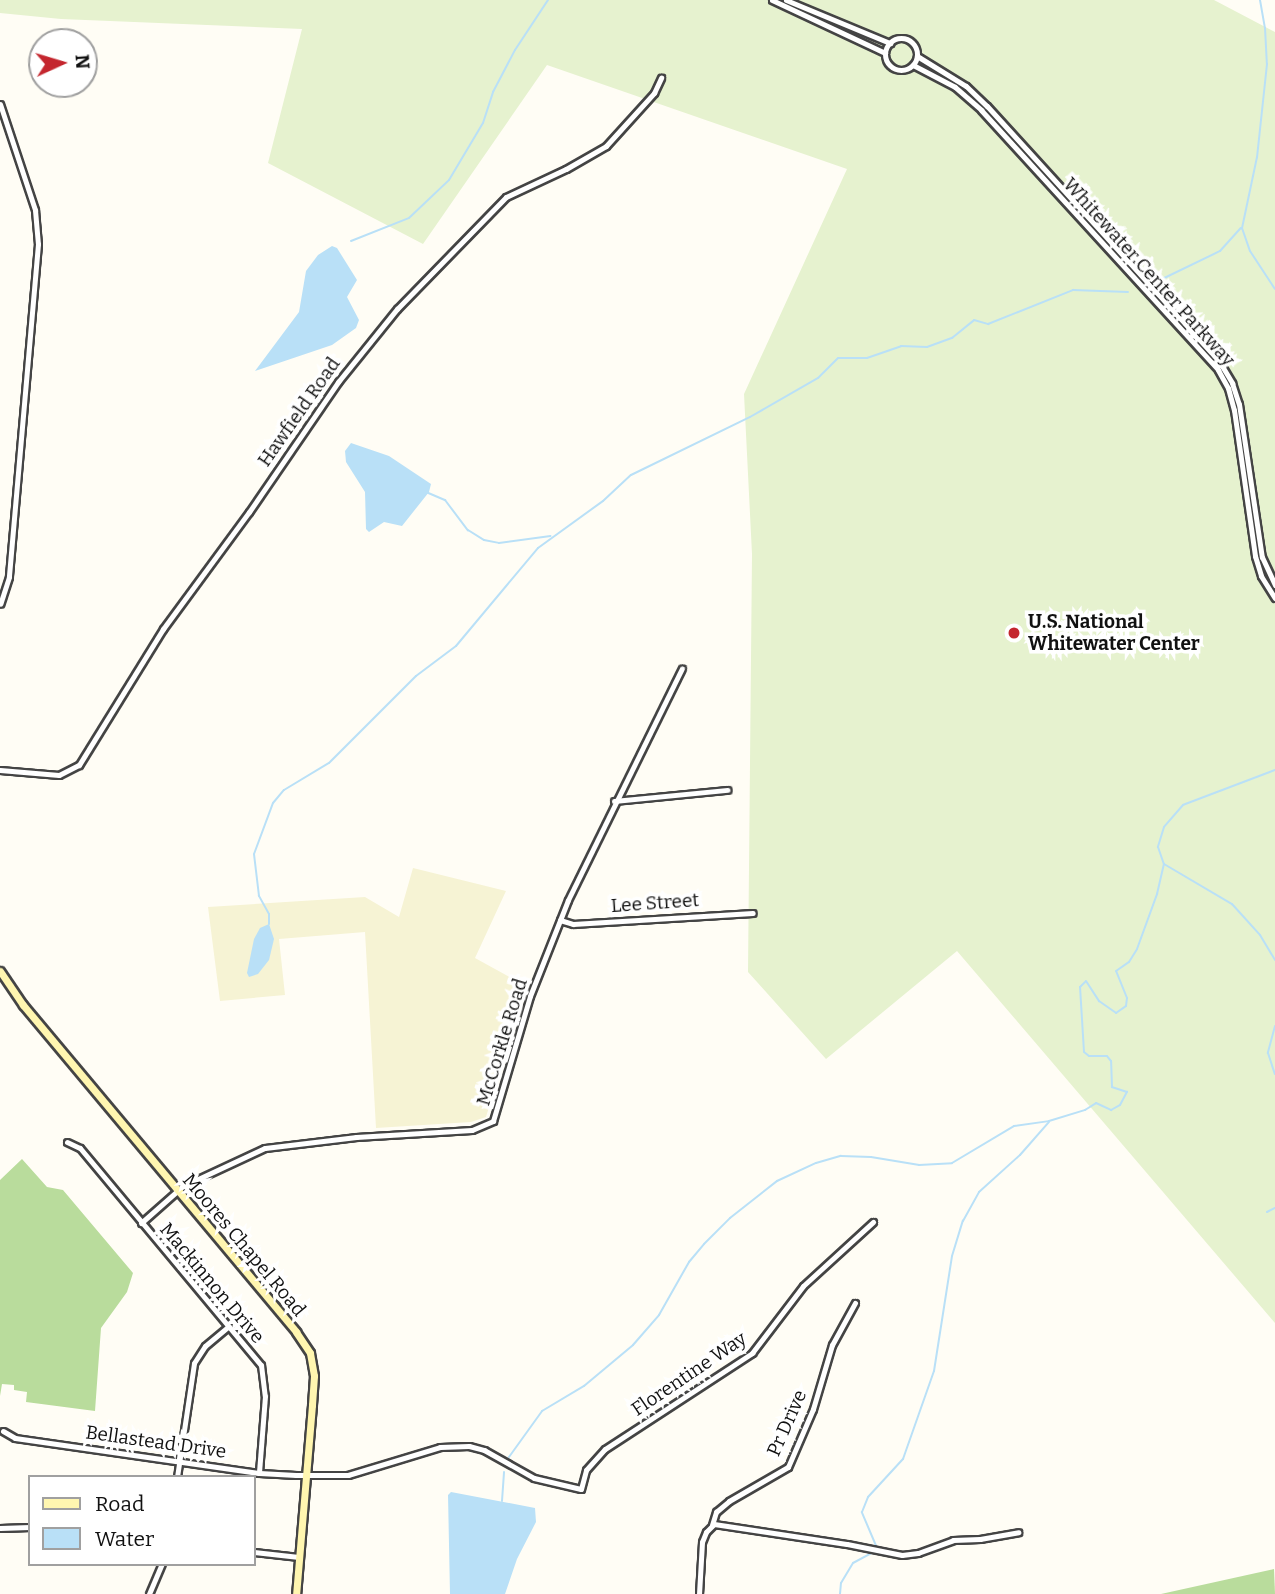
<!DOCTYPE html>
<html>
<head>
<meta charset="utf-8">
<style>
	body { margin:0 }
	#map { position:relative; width:1275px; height:1594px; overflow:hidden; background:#fffdf5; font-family:Bitter,serif }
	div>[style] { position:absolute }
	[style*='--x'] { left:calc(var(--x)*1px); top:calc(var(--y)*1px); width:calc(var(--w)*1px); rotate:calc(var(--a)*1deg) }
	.farmland>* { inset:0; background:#f6f3d4 }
	.forest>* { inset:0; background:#b9dc9c }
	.pitch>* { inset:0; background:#e6f2cf }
	.water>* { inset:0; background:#b9e0f7 }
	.stream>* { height:2px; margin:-1px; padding:0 1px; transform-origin:1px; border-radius:1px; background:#b9e0f7 }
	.roads { filter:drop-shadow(2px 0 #444) drop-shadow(-2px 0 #444) drop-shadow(0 2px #444) drop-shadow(0 -2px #444) }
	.minor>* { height:5px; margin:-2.5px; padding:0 2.5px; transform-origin:2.5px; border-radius:2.5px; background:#fff }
	.minor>.ring { margin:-2.5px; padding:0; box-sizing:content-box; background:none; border:5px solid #fff; border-radius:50% }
	.secondary>* { height:7px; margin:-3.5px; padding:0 3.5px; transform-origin:3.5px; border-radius:3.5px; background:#fff6b0 }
	.dots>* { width:19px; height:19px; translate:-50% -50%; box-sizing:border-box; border:4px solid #fff; border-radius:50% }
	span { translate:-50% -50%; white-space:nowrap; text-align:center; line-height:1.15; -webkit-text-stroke:7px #fff; paint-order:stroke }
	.street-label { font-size:19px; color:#111 }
	.poi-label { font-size:19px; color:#111; font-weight:700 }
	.left { translate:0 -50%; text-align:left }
	.legend { position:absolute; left:28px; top:1475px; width:228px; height:91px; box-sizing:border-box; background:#fff; border:2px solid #a0a0a0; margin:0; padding:9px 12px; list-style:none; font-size:21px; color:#111 }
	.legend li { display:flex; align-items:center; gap:14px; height:35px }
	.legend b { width:35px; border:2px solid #a0a0a0 }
	.north { position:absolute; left:28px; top:28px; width:70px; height:70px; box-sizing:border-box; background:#fff; border:2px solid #a0a0a0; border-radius:50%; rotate:86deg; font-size:19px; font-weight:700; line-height:28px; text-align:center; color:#111 }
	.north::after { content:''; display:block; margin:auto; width:24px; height:32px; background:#c4262e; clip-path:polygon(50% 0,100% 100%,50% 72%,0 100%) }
</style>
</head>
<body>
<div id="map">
	<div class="farmland">
		<div style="clip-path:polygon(413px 868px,506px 891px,475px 958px,517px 981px,527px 981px,486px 1117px,471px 1122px,376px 1128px,365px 932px,279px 939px,285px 995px,220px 1001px,208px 907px,365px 897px,399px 917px)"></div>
	</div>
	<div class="forest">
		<div style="clip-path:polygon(22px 1159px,47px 1187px,63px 1190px,133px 1273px,127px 1292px,101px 1328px,95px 1411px,26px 1402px,27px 1392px,14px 1390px,14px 1385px,2px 1384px,0 1396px,0 1180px)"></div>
		<div style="clip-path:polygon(1274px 1569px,1275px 1594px,1161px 1594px)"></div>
	</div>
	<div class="pitch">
		<div style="clip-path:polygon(0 0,1214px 0,1275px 32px,1275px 1323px,957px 951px,826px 1059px,748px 972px,752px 554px,744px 394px,847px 169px,547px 65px,423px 244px,268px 163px,302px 29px,61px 19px,0 13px)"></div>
	</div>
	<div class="water">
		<div style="clip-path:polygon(332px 246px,337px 248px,357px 280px,347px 297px,359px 320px,356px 328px,332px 345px,255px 371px,299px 312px,306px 271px,318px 255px)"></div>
		<div style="clip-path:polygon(351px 443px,389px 456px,431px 484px,429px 492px,402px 526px,384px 522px,369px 532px,366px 529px,365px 492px,346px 462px,345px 451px)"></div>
		<div style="clip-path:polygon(269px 924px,274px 939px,269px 960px,258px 974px,249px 977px,247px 973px,254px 939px,260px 928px)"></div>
		<div style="clip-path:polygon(451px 1492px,535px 1508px,536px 1522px,517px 1559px,505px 1594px,450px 1594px,448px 1495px)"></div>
	</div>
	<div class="stream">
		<div style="--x:1260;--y:0;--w:28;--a:80"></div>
		<div style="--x:1265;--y:28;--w:36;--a:87"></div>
		<div style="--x:1267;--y:64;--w:94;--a:96.1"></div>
		<div style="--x:1257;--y:157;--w:73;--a:101.9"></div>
		<div style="--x:1242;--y:228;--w:24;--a:71"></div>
		<div style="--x:1250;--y:251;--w:45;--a:56.7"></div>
		<div style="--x:351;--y:241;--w:62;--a:-21.6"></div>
		<div style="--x:409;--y:218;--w:55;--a:-43.5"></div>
		<div style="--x:449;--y:180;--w:66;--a:-59.2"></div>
		<div style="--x:483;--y:123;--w:33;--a:-72"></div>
		<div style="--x:493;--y:92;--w:47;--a:-62.4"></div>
		<div style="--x:515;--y:50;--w:60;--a:-56.6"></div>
		<div style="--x:1158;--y:281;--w:69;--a:-25.8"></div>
		<div style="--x:1220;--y:251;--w:31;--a:-48"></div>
		<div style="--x:426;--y:492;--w:21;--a:23"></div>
		<div style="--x:445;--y:500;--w:38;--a:53"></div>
		<div style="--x:468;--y:530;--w:19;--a:32"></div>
		<div style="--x:484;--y:540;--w:15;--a:11"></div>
		<div style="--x:499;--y:543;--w:52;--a:-7.7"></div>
		<div style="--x:1275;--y:770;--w:98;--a:159.2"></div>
		<div style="--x:1183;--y:805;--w:29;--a:131"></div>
		<div style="--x:1164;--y:827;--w:21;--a:107"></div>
		<div style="--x:1158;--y:847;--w:18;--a:71"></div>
		<div style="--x:1164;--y:864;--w:79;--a:30.5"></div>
		<div style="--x:1232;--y:904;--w:42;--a:47.9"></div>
		<div style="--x:1260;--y:935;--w:29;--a:59"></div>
		<div style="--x:269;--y:924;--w:10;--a:-90"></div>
		<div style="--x:269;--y:914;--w:21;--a:-119"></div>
		<div style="--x:259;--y:896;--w:42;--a:-96.8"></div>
		<div style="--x:254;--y:854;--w:54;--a:-69.6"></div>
		<div style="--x:273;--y:803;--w:17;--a:-50"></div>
		<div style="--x:284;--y:790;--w:52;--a:-31"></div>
		<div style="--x:329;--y:763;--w:123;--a:-45"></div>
		<div style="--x:416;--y:676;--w:50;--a:-36.9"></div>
		<div style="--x:456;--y:646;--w:128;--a:-50.1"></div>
		<div style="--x:538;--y:548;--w:80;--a:-35.9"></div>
		<div style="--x:603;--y:501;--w:38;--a:-43"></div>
		<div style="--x:631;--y:475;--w:132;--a:-26"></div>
		<div style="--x:750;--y:417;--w:78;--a:-29.8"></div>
		<div style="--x:818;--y:378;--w:28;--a:-45"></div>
		<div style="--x:838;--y:358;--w:29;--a:0"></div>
		<div style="--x:867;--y:358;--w:36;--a:-19"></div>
		<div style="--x:901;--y:346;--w:26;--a:2"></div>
		<div style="--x:927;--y:347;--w:27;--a:-20"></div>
		<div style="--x:952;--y:338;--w:28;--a:-39"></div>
		<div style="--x:974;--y:320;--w:15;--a:16"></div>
		<div style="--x:988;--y:324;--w:92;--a:-21.8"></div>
		<div style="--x:1073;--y:290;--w:55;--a:2.1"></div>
		<div style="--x:1275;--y:1026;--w:28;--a:105"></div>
		<div style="--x:1268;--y:1053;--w:22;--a:72"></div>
		<div style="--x:1267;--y:1212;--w:9;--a:-27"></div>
		<div style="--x:509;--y:1457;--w:57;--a:-54.3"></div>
		<div style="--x:542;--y:1411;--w:49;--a:-30.8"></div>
		<div style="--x:584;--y:1386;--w:64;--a:-39.9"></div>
		<div style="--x:633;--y:1345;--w:40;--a:-49"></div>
		<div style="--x:659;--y:1315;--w:61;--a:-60.5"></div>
		<div style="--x:689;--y:1262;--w:23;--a:-50"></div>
		<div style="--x:704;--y:1244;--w:37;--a:-45"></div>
		<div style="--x:730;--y:1218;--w:60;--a:-38.2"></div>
		<div style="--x:777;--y:1181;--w:43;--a:-24.8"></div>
		<div style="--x:816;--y:1163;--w:26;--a:-16"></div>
		<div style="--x:841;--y:1156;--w:30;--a:2"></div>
		<div style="--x:871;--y:1157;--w:49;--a:9.5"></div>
		<div style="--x:919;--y:1165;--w:33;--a:-3"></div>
		<div style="--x:952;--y:1163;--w:72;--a:-30.8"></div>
		<div style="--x:1014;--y:1126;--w:35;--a:-8"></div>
		<div style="--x:1049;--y:1121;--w:38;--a:-17"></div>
		<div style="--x:1085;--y:1110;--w:13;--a:-32"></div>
		<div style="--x:1096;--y:1103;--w:17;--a:25"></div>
		<div style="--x:1111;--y:1110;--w:10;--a:-29"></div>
		<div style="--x:1120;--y:1105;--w:15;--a:-62"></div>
		<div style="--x:1127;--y:1092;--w:16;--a:-162"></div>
		<div style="--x:1112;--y:1087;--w:26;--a:-92"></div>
		<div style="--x:1111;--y:1061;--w:6;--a:-129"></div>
		<div style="--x:1107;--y:1056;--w:18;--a:180"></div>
		<div style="--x:1089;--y:1056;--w:6;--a:-141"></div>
		<div style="--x:1084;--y:1052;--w:65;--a:-93.5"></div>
		<div style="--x:1080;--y:987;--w:8;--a:-45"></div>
		<div style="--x:1086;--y:981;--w:24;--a:57"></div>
		<div style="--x:1099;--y:1001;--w:21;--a:35"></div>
		<div style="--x:1116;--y:1013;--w:12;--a:-35"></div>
		<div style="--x:1126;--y:1006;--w:8;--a:-83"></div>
		<div style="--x:1127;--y:998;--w:29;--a:-112"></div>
		<div style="--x:1116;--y:971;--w:16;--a:-35"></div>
		<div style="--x:1129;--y:962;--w:15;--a:-58"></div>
		<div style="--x:1137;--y:949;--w:59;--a:-70"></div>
		<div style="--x:1157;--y:894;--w:31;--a:-77"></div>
		<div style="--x:502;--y:1501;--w:29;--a:-86"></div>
		<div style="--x:877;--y:1548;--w:39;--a:-113"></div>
		<div style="--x:862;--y:1512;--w:16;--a:-68"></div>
		<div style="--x:868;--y:1497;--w:52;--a:-47.4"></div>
		<div style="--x:903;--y:1459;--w:93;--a:-70.6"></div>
		<div style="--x:934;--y:1371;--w:116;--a:-81.1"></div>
		<div style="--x:952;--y:1256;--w:37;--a:-73"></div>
		<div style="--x:963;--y:1221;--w:33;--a:-61"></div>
		<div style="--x:979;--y:1192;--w:55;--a:-42.1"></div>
		<div style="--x:1020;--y:1155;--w:44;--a:-48.7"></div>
		<div style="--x:840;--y:1594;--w:11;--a:-85"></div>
		<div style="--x:841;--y:1583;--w:23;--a:-59"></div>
		<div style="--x:853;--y:1563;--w:24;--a:-28"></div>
	</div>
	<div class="roads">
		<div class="minor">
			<div style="--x:772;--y:0;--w:125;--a:25.1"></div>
			<div style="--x:786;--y:0;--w:113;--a:22.5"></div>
			<div class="ring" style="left:885px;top:38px;width:27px;height:27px"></div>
			<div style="--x:917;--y:56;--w:57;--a:31.5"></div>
			<div style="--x:966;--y:86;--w:29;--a:44"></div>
			<div style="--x:987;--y:106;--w:345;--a:47.7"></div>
			<div style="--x:1219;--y:361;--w:26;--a:59"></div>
			<div style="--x:1232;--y:383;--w:22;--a:72"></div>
			<div style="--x:1239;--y:404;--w:155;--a:81.5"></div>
			<div style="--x:1262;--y:557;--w:31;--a:65"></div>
			<div style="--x:913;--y:65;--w:47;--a:27.6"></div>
			<div style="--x:955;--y:87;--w:35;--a:41"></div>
			<div style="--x:981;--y:110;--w:352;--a:47.6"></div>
			<div style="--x:1218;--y:370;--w:21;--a:61"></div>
			<div style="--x:1228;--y:388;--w:23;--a:75"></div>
			<div style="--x:1234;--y:410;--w:148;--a:81.8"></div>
			<div style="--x:1255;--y:556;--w:21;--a:73"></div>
			<div style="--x:1261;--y:576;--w:26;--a:58"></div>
			<div style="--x:0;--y:104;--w:112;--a:71.7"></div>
			<div style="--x:35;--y:210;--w:34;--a:85"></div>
			<div style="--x:38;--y:244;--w:334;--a:95"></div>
			<div style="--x:9;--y:577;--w:28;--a:108"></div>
			<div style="--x:0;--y:770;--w:59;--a:4.8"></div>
			<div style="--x:59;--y:775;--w:22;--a:-27"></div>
			<div style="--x:79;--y:765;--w:160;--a:-58.3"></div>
			<div style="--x:163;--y:629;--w:145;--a:-53.7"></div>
			<div style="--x:249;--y:512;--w:158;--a:-55.6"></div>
			<div style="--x:338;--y:382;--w:94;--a:-51.1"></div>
			<div style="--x:397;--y:309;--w:156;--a:-45.8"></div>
			<div style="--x:506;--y:197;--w:66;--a:-25"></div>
			<div style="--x:566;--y:169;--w:46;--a:-29.9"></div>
			<div style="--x:606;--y:146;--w:72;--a:-47.8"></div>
			<div style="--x:654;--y:93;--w:17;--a:-65"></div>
			<div style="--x:614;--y:801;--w:114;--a:-5.6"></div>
			<div style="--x:560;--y:920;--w:14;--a:17"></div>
			<div style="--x:573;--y:924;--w:180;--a:-3.5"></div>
			<div style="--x:67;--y:1142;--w:14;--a:25"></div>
			<div style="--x:80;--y:1148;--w:283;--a:50.2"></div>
			<div style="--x:261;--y:1365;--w:31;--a:83"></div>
			<div style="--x:265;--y:1396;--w:77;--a:94.5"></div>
			<div style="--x:141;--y:1223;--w:56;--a:-41.4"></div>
			<div style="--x:183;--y:1186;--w:90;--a:-24.9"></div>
			<div style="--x:265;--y:1148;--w:92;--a:-6.9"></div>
			<div style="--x:356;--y:1137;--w:116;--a:-3.5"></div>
			<div style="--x:472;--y:1130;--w:23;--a:-23"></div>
			<div style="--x:493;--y:1121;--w:130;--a:-73.5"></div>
			<div style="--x:530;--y:996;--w:103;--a:-68.4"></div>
			<div style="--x:568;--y:900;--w:258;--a:-63.8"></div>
			<div style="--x:3;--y:1431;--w:14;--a:30"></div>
			<div style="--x:15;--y:1438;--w:246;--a:8.2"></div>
			<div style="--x:259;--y:1473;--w:37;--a:3"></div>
			<div style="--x:296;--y:1475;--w:52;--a:0"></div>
			<div style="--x:348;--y:1475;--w:96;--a:-16.9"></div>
			<div style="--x:440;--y:1447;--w:29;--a:-2"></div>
			<div style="--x:469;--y:1446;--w:16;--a:15"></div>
			<div style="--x:484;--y:1450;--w:57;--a:29.2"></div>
			<div style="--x:534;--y:1478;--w:48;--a:13.2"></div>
			<div style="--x:581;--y:1489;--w:20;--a:-75"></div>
			<div style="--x:586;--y:1470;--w:28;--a:-48"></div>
			<div style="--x:605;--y:1449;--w:176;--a:-33.1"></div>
			<div style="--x:752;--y:1353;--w:84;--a:-52.7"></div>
			<div style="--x:803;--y:1286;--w:95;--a:-42.4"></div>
			<div style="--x:177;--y:1477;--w:115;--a:-81.5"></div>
			<div style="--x:194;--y:1363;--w:20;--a:-57"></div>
			<div style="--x:205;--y:1346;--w:31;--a:-40"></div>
			<div style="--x:712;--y:1525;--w:14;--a:-73"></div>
			<div style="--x:716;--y:1512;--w:17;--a:-40"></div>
			<div style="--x:729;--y:1501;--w:68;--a:-30"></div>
			<div style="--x:788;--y:1467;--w:63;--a:-66.7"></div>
			<div style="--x:813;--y:1409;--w:67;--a:-73.5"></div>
			<div style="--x:832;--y:1345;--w:48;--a:-61.3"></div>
			<div style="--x:0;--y:1528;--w:30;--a:-2"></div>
			<div style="--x:254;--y:1552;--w:45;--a:6.3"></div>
			<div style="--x:149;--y:1594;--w:33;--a:-67"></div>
			<div style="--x:699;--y:1594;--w:52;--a:-86.7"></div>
			<div style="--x:702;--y:1542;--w:11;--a:-68"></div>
			<div style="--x:706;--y:1532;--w:11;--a:-45"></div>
			<div style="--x:714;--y:1524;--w:134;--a:8.6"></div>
			<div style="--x:847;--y:1544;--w:56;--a:11.3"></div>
			<div style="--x:902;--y:1555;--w:16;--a:-7"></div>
			<div style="--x:918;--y:1553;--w:37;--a:-20"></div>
			<div style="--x:953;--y:1540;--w:27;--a:-2"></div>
			<div style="--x:980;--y:1539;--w:39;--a:-10"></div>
		</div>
		<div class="secondary">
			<div style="--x:0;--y:971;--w:41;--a:55.9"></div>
			<div style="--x:23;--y:1005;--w:426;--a:50.1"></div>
			<div style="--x:296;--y:1332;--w:25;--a:56"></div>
			<div style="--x:310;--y:1353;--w:23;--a:80"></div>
			<div style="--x:314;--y:1376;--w:29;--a:94"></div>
			<div style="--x:312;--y:1405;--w:190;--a:94.8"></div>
		</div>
	</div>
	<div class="dots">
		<div style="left:1014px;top:633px;background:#c4262e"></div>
	</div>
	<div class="street-label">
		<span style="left:1149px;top:272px;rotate:48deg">Whitewater Center Parkway</span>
		<span style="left:299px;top:412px;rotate:-55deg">Hawfield Road</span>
		<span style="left:655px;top:903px;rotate:-4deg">Lee Street</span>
		<span style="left:502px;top:1042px;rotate:-73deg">McCorkle Road</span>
		<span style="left:244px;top:1245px;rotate:50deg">Moores Chapel Road</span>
		<span style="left:212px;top:1283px;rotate:50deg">Mackinnon Drive</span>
		<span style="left:689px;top:1374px;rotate:-34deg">Florentine Way</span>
		<span style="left:787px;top:1423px;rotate:-66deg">Pr Drive</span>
		<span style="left:156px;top:1442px;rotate:8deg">Bellastead Drive</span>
	</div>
	<div class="poi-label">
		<span class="left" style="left:1028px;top:633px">U.S. National<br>Whitewater Center</span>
	</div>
	<ul class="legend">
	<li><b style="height:9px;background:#fff6b0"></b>Road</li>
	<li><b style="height:19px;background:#b9e0f7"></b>Water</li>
	</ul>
	<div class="north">N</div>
</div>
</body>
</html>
